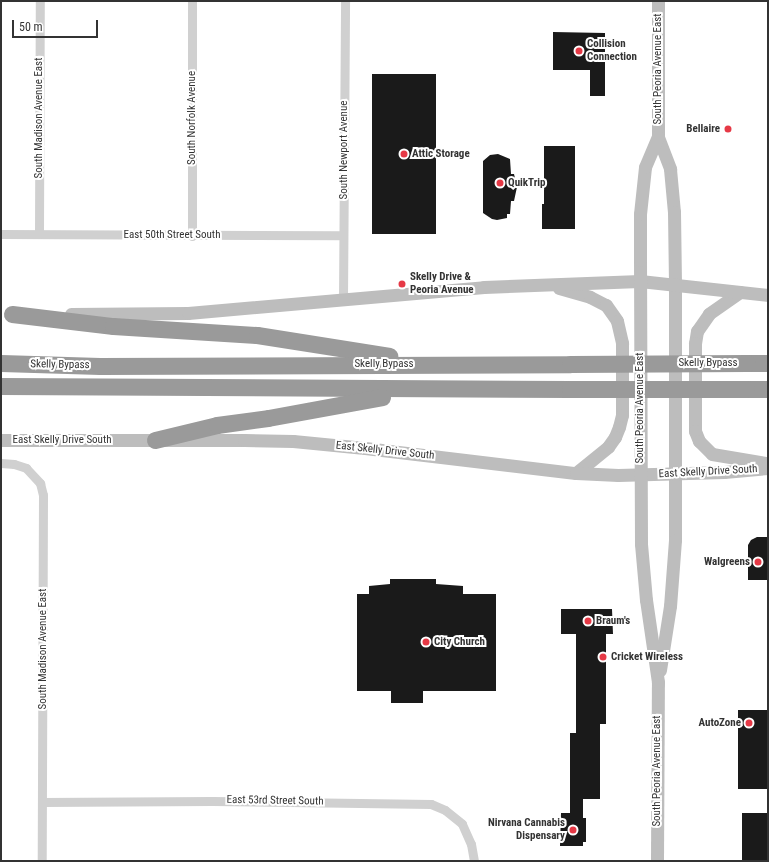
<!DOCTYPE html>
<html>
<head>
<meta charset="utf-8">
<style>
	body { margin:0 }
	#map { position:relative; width:769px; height:862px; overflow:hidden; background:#fff; font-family:"Roboto Condensed",sans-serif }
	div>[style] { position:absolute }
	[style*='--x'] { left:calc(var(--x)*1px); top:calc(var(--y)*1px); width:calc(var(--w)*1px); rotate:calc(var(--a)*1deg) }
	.building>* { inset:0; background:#1a1a1a; transform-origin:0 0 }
	.minor>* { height:9px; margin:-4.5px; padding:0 4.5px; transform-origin:4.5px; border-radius:4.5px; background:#d0d0d0 }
	.secondary>* { height:13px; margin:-6.5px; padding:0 6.5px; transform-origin:6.5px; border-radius:6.5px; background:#bdbdbd }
	.motorway>* { height:17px; margin:-8.5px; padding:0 8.5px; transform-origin:8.5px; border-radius:8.5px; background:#9a9a9a }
	.motorway-bridge>* { height:17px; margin:-8.5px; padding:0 8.5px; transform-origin:8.5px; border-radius:8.5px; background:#9a9a9a }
	.dots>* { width:11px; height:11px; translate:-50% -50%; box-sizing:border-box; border:2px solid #fff; border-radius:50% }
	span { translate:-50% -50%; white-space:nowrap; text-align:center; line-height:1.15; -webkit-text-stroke:4px #fff; paint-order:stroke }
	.poi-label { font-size:11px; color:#333; font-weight:700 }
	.left { translate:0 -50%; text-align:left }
	.right { translate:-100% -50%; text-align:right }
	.street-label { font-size:11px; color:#333 }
	.frame { position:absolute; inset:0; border:2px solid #333; pointer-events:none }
	.scale { position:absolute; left:12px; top:20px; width:86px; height:18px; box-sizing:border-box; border:2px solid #333; border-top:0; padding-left:5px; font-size:12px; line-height:14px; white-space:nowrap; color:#333; -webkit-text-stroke:3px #fff; paint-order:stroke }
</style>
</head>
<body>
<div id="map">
	<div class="building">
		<div style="clip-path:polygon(553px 32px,605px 33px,605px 96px,590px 96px,590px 70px,553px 70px)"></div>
		<div style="left:372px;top:74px;width:64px;height:160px"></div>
		<div style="clip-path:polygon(544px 146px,575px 146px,575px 229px,542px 229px,542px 204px,544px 204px)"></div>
		<div style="clip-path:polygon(498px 154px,510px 159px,511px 174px,514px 174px,517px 187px,514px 201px,511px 201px,510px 214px,507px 214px,507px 218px,497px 220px,492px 219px,483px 213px,483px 161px,490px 155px)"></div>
		<div style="clip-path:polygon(757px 537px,768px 537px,768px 580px,748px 580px,748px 545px,751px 540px)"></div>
		<div style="clip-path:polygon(390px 579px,436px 579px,436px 584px,463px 586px,463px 594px,496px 594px,496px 691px,423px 691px,423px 703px,391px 703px,391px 691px,357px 691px,357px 594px,369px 594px,369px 586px,390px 584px)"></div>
		<div style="clip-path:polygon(561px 609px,612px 609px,613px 634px,606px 634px,606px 724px,600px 724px,600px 799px,583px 799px,583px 818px,586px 818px,586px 842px,583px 842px,583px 846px,560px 846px,561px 813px,570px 813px,570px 733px,576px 733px,576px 634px,561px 634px)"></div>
		<div style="left:768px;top:710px;width:79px;height:30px;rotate:90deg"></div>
		<div style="left:742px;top:813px;width:26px;height:48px"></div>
	</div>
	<div class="minor">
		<div style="--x:192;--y:1;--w:235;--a:90"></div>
		<div style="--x:1;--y:234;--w:342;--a:0.2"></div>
		<div style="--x:39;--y:234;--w:233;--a:-89.8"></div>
		<div style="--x:343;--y:299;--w:298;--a:-89.6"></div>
		<div style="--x:1;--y:463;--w:13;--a:4"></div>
		<div style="--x:14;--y:464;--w:13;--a:18"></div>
		<div style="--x:26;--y:468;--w:21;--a:47"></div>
		<div style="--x:40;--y:483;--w:12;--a:76"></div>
		<div style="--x:43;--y:495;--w:366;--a:90.2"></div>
		<div style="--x:42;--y:802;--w:170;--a:-0.3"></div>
		<div style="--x:212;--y:801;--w:219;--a:0.8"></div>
		<div style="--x:431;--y:804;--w:15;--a:23"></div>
		<div style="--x:445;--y:810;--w:22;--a:39"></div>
		<div style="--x:462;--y:824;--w:22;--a:66"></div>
		<div style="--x:471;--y:844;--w:17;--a:80"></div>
	</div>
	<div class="secondary">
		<div style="--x:658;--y:1;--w:136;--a:90"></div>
		<div style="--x:658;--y:137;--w:34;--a:69"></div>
		<div style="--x:670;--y:169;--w:43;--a:84.7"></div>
		<div style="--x:674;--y:212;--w:72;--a:89.2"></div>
		<div style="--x:675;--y:284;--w:256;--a:90"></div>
		<div style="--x:675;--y:540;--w:66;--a:94.3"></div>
		<div style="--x:670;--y:606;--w:65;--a:98.9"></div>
		<div style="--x:559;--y:288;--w:32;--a:16"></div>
		<div style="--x:590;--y:297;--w:18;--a:27"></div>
		<div style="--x:606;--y:305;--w:19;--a:55"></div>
		<div style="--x:617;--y:321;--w:23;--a:77"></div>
		<div style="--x:622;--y:343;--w:72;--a:90"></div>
		<div style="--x:622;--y:415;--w:12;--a:104"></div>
		<div style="--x:619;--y:427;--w:11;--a:112"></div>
		<div style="--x:615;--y:437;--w:12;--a:125"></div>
		<div style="--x:608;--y:447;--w:41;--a:140.9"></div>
		<div style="--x:740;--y:292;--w:38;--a:145"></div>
		<div style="--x:709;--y:314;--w:21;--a:125"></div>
		<div style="--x:697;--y:331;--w:12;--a:99"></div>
		<div style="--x:695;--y:343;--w:88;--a:90"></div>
		<div style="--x:695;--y:431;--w:11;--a:68"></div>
		<div style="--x:699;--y:441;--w:18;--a:45"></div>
		<div style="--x:712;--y:454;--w:54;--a:9.6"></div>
		<div style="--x:71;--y:314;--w:117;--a:-0.5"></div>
		<div style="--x:188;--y:313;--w:297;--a:-5"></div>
		<div style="--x:484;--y:287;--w:156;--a:-2.2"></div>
		<div style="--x:640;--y:281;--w:129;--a:6.2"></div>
		<div style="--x:1;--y:440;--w:243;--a:0"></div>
		<div style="--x:244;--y:440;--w:49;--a:1.2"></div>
		<div style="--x:293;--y:441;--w:72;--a:5.6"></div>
		<div style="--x:365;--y:448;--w:212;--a:6.8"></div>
		<div style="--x:576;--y:473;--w:42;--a:2.7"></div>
		<div style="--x:618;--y:475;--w:106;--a:-1.6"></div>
		<div style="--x:724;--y:472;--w:44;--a:-5.2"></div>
		<div style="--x:657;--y:861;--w:179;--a:-89.7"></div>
		<div style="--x:658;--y:682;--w:83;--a:-98.3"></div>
		<div style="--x:646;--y:600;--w:56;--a:-95.1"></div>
		<div style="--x:641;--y:544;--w:284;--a:-90.2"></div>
		<div style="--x:640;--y:260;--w:46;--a:-90"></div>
		<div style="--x:640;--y:214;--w:47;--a:-83.9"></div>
		<div style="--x:645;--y:167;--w:33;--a:-67"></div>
	</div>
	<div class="motorway">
		<div style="--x:12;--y:314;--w:102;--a:6.8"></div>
		<div style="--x:113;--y:326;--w:144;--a:3.6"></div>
		<div style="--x:257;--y:335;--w:134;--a:9"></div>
		<div style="--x:1;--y:363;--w:99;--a:1.7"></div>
		<div style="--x:100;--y:366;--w:470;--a:-0.2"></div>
		<div style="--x:747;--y:363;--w:21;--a:0"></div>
		<div style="--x:1;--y:386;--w:569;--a:0.3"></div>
		<div style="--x:746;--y:389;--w:22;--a:0"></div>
		<div style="--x:155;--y:440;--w:64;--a:-13.6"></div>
		<div style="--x:217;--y:425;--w:51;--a:-7.8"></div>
		<div style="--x:268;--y:418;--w:116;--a:-10.4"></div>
	</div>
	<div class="motorway-bridge">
		<div style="--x:570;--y:364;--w:177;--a:-0.3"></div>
		<div style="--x:570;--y:389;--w:176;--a:0"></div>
	</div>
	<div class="dots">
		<div style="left:579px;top:51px;background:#e63946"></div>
		<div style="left:728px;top:129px;background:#e63946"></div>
		<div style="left:404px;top:154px;background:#e63946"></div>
		<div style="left:500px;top:183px;background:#e63946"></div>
		<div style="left:402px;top:284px;background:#e63946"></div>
		<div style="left:758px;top:562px;background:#e63946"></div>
		<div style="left:588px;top:621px;background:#e63946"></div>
		<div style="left:426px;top:642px;background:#e63946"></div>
		<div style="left:603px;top:657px;background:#e63946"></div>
		<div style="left:749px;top:723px;background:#e63946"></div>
		<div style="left:573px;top:830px;background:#e63946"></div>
	</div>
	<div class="poi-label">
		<span class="left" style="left:587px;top:51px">Collision<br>Connection</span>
		<span class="right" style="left:720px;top:129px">Bellaire</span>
		<span class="left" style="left:412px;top:154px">Attic Storage</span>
		<span class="left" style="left:508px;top:183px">QuikTrip</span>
		<span class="left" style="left:410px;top:284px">Skelly Drive &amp;<br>Peoria Avenue</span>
		<span class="right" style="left:750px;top:562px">Walgreens</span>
		<span class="left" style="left:596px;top:621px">Braum's</span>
		<span class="left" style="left:434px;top:642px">City Church</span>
		<span class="left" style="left:611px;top:657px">Cricket Wireless</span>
		<span class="right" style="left:741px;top:723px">AutoZone</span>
		<span class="right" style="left:565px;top:830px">Nirvana Cannabis<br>Dispensary</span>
	</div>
	<div class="street-label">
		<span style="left:658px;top:69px;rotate:-90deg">South Peoria Avenue East</span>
		<span style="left:39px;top:118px;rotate:-90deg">South Madison Avenue East</span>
		<span style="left:192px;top:118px;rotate:-90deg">South Norfolk Avenue</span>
		<span style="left:344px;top:150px;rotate:-90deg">South Newport Avenue</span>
		<span style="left:172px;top:235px">East 50th Street South</span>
		<span style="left:708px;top:363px">Skelly Bypass</span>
		<span style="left:384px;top:364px">Skelly Bypass</span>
		<span style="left:60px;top:365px;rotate:1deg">Skelly Bypass</span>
		<span style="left:640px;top:408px;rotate:-90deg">South Peoria Avenue East</span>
		<span style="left:62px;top:440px">East Skelly Drive South</span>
		<span style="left:385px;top:451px;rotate:6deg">East Skelly Drive South</span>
		<span style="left:708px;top:472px;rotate:-3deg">East Skelly Drive South</span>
		<span style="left:43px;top:649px;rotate:-90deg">South Madison Avenue East</span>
		<span style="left:657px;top:771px;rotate:-90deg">South Peoria Avenue East</span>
		<span style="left:275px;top:801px;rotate:1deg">East 53rd Street South</span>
	</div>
	<div class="frame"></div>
	<div class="scale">50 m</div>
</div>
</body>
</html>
